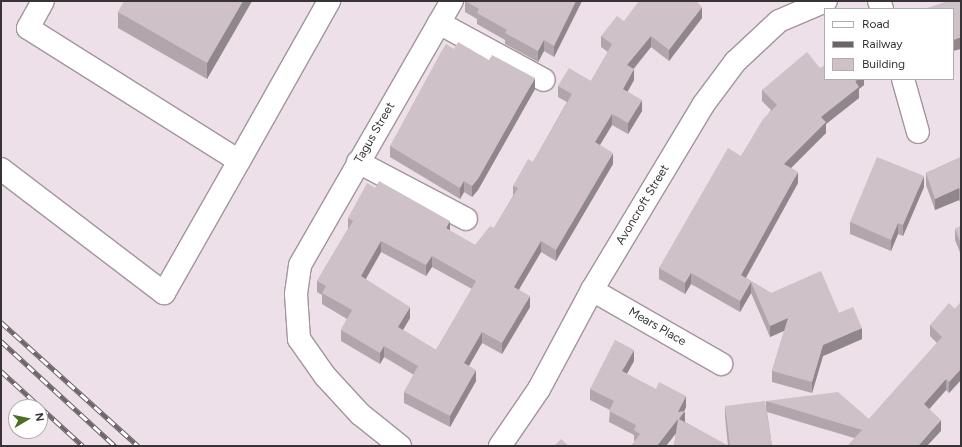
<!DOCTYPE html>
<html>
<head>
<meta charset="utf-8">
<style>
	body { margin:0 }
	#map { position:relative; width:962px; height:447px; overflow:hidden; background:#ede0e8; font-family:Figtree,sans-serif }
	div>[style] { position:absolute }
	[style*='--x'] { left:calc(var(--x)*1px); top:calc(var(--y)*1px); width:calc(var(--w)*1px); rotate:calc(var(--a)*1deg) }
	.roads { filter:drop-shadow(1px 0 #a2959d) drop-shadow(-1px 0 #a2959d) drop-shadow(0 1px #a2959d) drop-shadow(0 -1px #a2959d) }
	.minor>* { height:22px; margin:-11px; padding:0 11px; transform-origin:11px; border-radius:11px; background:#fff }
	.rail>* { height:4.5px; margin-top:-2.25px; transform-origin:0; background:repeating-linear-gradient(90deg,#fff 0 9px,#6b6468 0 18px); box-sizing:border-box; border-block:1px solid #6b6468 }
	.wall>* { inset:0; background:#b1a6ac }
	.shaded-wall>* { inset:0; background:#90878c }
	.building>* { inset:0; background:#cec1c8 }
	span { translate:-50% -50%; white-space:nowrap; text-align:center; line-height:1.15; -webkit-text-stroke:3px #fff; paint-order:stroke }
	.street-label { font-size:12px; color:#383336 }
	.frame { position:absolute; inset:0; border:2px solid #383336; pointer-events:none }
	.legend { position:absolute; left:824px; top:8px; width:130px; height:72px; box-sizing:border-box; background:#fff; border:1px solid #afadaf; margin:0; padding:5px 7px; list-style:none; font-size:12px; color:#383336 }
	.legend li { display:flex; align-items:center; gap:8px; height:20px }
	.legend b { width:20px; border:1px solid #afadaf }
	.north { position:absolute; left:8px; top:399px; width:40px; height:40px; box-sizing:border-box; background:#fff; border:1px solid #afadaf; border-radius:50%; rotate:81deg; font-size:11px; font-weight:700; line-height:16px; text-align:center; color:#383336 }
	.north::after { content:''; display:block; margin:auto; width:14px; height:18px; background:#4c6e25; clip-path:polygon(50% 0,100% 100%,50% 72%,0 100%) }
</style>
</head>
<body>
<div id="map">
	<div class="roads">
		<div class="minor">
			<div style="--x:43;--y:1;--w:31;--a:119"></div>
			<div style="--x:28;--y:28;--w:249;--a:32.2"></div>
			<div style="--x:239;--y:161;--w:184;--a:-60.6"></div>
			<div style="--x:879;--y:1;--w:9;--a:69"></div>
			<div style="--x:439;--y:23;--w:119;--a:28.5"></div>
			<div style="--x:903;--y:79;--w:55;--a:74.2"></div>
			<div style="--x:358;--y:162;--w:122;--a:27.8"></div>
			<div style="--x:1;--y:169;--w:205;--a:37.3"></div>
			<div style="--x:164;--y:293;--w:152;--a:-60.4"></div>
			<div style="--x:592;--y:290;--w:149;--a:29.8"></div>
			<div style="--x:400;--y:446;--w:51;--a:-141.3"></div>
			<div style="--x:360;--y:414;--w:52;--a:-132.6"></div>
			<div style="--x:325;--y:376;--w:45;--a:-125.1"></div>
			<div style="--x:299;--y:339;--w:45;--a:-93.8"></div>
			<div style="--x:296;--y:294;--w:29;--a:-82"></div>
			<div style="--x:300;--y:265;--w:305;--a:-60.1"></div>
			<div style="--x:500;--y:446;--w:69;--a:-55.6"></div>
			<div style="--x:539;--y:389;--w:112;--a:-61.8"></div>
			<div style="--x:592;--y:290;--w:216;--a:-59"></div>
			<div style="--x:703;--y:105;--w:54;--a:-53.3"></div>
			<div style="--x:735;--y:62;--w:60;--a:-43"></div>
			<div style="--x:779;--y:21;--w:51;--a:-23.1"></div>
		</div>
	</div>
	<div class="rail">
		<div style="--x:1;--y:322;--w:185;--a:42.1"></div>
		<div style="--x:1;--y:341;--w:155;--a:42.6"></div>
		<div style="--x:1;--y:371;--w:111;--a:42.4"></div>
	</div>
	<div class="wall">
		<div style="clip-path:polygon(252px 1px,207px 79px,118px 28px,118px 12px)"></div>
		<div style="clip-path:polygon(465px 1px,582px 1px,554px 57px,544px 51px,538px 62px,505px 44px,505px 40px,477px 24px,477px 19px,465px 12px)"></div>
		<div style="clip-path:polygon(evenodd,702px 18px,669px 61px,651px 47px,634px 69px,634px 80px,627px 92px,642px 111px,628px 134px,612px 125px,600px 145px,613px 164px,556px 261px,541px 252px,519px 289px,530px 307px,502px 354px,482px 343px,469px 366px,476px 381px,450px 427px,404px 403px,404px 392px,414px 375px,384px 357px,380px 364px,341px 341px,341px 330px,347px 319px,322px 304px,322px 295px,317px 292px,317px 281px,348px 229px,348px 218px,450px 231px,475px 245px,494px 228px,513px 196px,513px 186px,533px 162px,567px 102px,558px 97px,558px 86px,591px 81px,608px 52px,601px 47px,601px 36px,624px 21px,702px 18px,381px 252px,426px 276px,432px 267px,472px 289px,436px 350px,403px 330px,410px 318px,366px 279px,381px 252px)"></div>
		<div style="clip-path:polygon(820px 68px,864px 79px,864px 85px,859px 89px,859px 98px,826px 124px,826px 133px,791px 168px,798px 183px,746px 278px,771px 293px,839px 313px,862px 339px,823px 356px,812px 393px,772px 382px,772px 371px,784px 331px,770px 337px,751px 293px,740px 312px,691px 284px,685px 294px,659px 279px,659px 268px,741px 156px,771px 110px,762px 101px,762px 90px)"></div>
		<div style="clip-path:polygon(535px 89px,478px 190px,472px 197px,464px 192px,460px 199px,390px 157px,390px 146px)"></div>
		<div style="clip-path:polygon(961px 157px,961px 204px,959px 200px,935px 210px,926px 185px,926px 173px)"></div>
		<div style="clip-path:polygon(924px 187px,903px 236px,898px 234px,891px 251px,850px 234px,850px 222px)"></div>
		<div style="clip-path:polygon(961px 226px,961px 255px,955px 240px,955px 229px)"></div>
		<div style="clip-path:polygon(961px 302px,961px 380px,949px 393px,946px 390px,929px 409px,941px 431px,854px 438px,767px 412px,772px 446px,674px 446px,676px 433px,634px 441px,634px 435px,609px 422px,610px 410px,590px 400px,590px 389px,634px 361px,627px 374px,686px 407px,684px 411px,685px 422px,728px 446px,725px 417px,725px 406px,766px 407px,766px 401px,869px 419px,937px 343px,930px 336px,930px 325px,955px 309px)"></div>
	</div>
	<div class="shaded-wall">
		<div style="clip-path:polygon(243px 1px,252px 1px,207px 79px,207px 63px)"></div>
		<div style="clip-path:polygon(576px 1px,582px 1px,554px 57px,554px 46px)"></div>
		<div style="clip-path:polygon(702px 7px,702px 18px,669px 61px,669px 50px)"></div>
		<div style="clip-path:polygon(651px 36px,651px 47px,627px 76px,627px 65px)"></div>
		<div style="clip-path:polygon(961px 37px,961px 49px,953px 51px,953px 40px)"></div>
		<div style="clip-path:polygon(544px 40px,544px 51px,538px 62px,538px 51px)"></div>
		<div style="clip-path:polygon(634px 69px,634px 80px,623px 100px,623px 89px)"></div>
		<div style="clip-path:polygon(535px 78px,535px 89px,478px 190px,472px 197px,472px 186px)"></div>
		<div style="clip-path:polygon(858px 79px,864px 79px,864px 85px,859px 89px,859px 98px,826px 124px,826px 133px,784px 175px,784px 164px,821px 117px)"></div>
		<div style="clip-path:polygon(642px 100px,642px 111px,628px 134px,628px 123px)"></div>
		<div style="clip-path:polygon(612px 114px,612px 125px,595px 153px,595px 142px)"></div>
		<div style="clip-path:polygon(613px 153px,613px 164px,556px 261px,556px 250px)"></div>
		<div style="clip-path:polygon(798px 172px,798px 183px,741px 286px,741px 275px)"></div>
		<div style="clip-path:polygon(924px 176px,924px 187px,903px 236px,903px 225px)"></div>
		<div style="clip-path:polygon(464px 181px,464px 192px,460px 199px,460px 188px)"></div>
		<div style="clip-path:polygon(959px 188px,959px 200px,935px 210px,935px 199px)"></div>
		<div style="clip-path:polygon(450px 221px,450px 232px,446px 228px)"></div>
		<div style="clip-path:polygon(898px 223px,898px 234px,891px 251px,891px 240px)"></div>
		<div style="clip-path:polygon(381px 241px,381px 252px,361px 287px,361px 276px)"></div>
		<div style="clip-path:polygon(541px 241px,541px 252px,514px 298px,514px 287px)"></div>
		<div style="clip-path:polygon(432px 256px,432px 267px,426px 276px,426px 265px)"></div>
		<div style="clip-path:polygon(691px 273px,691px 284px,685px 294px,685px 283px)"></div>
		<div style="clip-path:polygon(751px 282px,751px 293px,740px 312px,740px 301px)"></div>
		<div style="clip-path:polygon(530px 296px,530px 307px,502px 354px,502px 343px)"></div>
		<div style="clip-path:polygon(410px 307px,410px 318px,398px 338px,398px 327px)"></div>
		<div style="clip-path:polygon(788px 318px,788px 329px,770px 337px,770px 326px)"></div>
		<div style="clip-path:polygon(862px 328px,862px 339px,823px 356px,812px 393px,812px 382px,823px 345px)"></div>
		<div style="clip-path:polygon(482px 332px,482px 343px,464px 374px,464px 363px)"></div>
		<div style="clip-path:polygon(384px 346px,384px 357px,380px 364px,380px 353px)"></div>
		<div style="clip-path:polygon(634px 350px,634px 361px,622px 382px,622px 371px)"></div>
		<div style="clip-path:polygon(961px 369px,961px 380px,949px 393px,949px 382px)"></div>
		<div style="clip-path:polygon(476px 370px,476px 381px,450px 427px,450px 416px)"></div>
		<div style="clip-path:polygon(946px 379px,946px 390px,924px 415px,924px 404px)"></div>
		<div style="clip-path:polygon(686px 396px,686px 407px,683px 414px,685px 411px,685px 422px,666px 446px,657px 446px,678px 412px)"></div>
		<div style="clip-path:polygon(941px 420px,941px 431px,927px 446px,918px 446px)"></div>
	</div>
	<div class="building">
		<div style="clip-path:polygon(124px 1px,243px 1px,207px 63px,118px 12px)"></div>
		<div style="clip-path:polygon(465px 1px,576px 1px,554px 46px,544px 40px,538px 51px,505px 33px,507px 30px,477px 13px,479px 9px)"></div>
		<div style="clip-path:polygon(evenodd,639px 1px,696px 1px,702px 7px,669px 50px,651px 36px,627px 65px,634px 69px,623px 89px,642px 100px,628px 123px,612px 114px,595px 142px,613px 153px,556px 250px,541px 241px,514px 287px,530px 296px,502px 343px,482px 332px,464px 363px,476px 370px,450px 416px,404px 392px,418px 366px,384px 346px,380px 353px,341px 330px,352px 310px,322px 293px,326px 286px,317px 281px,353px 221px,348px 218px,367px 183px,375px 188px,379px 181px,450px 221px,446px 228px,475px 245px,490px 226px,494px 228px,518px 188px,513px 186px,528px 159px,533px 162px,572px 94px,558px 86px,569px 68px,591px 81px,612px 44px,601px 36px,617px 16px,624px 21px,639px 1px,381px 241px,426px 265px,432px 256px,476px 281px,436px 350px,398px 327px,410px 307px,361px 276px,381px 241px)"></div>
		<div style="clip-path:polygon(948px 1px,961px 1px,961px 37px,953px 40px,953px 9px,927px 9px,927px 8px)"></div>
		<div style="clip-path:polygon(458px 42px,489px 60px,492px 55px,535px 78px,478px 179px,472px 186px,464px 181px,460px 188px,390px 146px,441px 52px,446px 44px,454px 49px)"></div>
		<div style="clip-path:polygon(807px 52px,820px 68px,825px 65px,825px 79px,858px 79px,855px 81px,859px 87px,821px 117px,826px 122px,784px 164px,798px 172px,741px 275px,771px 293px,821px 271px,839px 313px,853px 307px,862px 328px,823px 345px,812px 382px,772px 371px,788px 318px,770px 326px,751px 282px,740px 301px,691px 273px,685px 283px,659px 268px,728px 148px,741px 156px,763px 119px,777px 105px,762px 90px)"></div>
		<div style="clip-path:polygon(877px 157px,924px 176px,903px 225px,898px 223px,891px 240px,850px 222px)"></div>
		<div style="clip-path:polygon(961px 157px,961px 192px,959px 188px,935px 199px,926px 173px)"></div>
		<div style="clip-path:polygon(961px 226px,961px 244px,955px 229px)"></div>
		<div style="clip-path:polygon(961px 302px,961px 369px,949px 382px,946px 379px,924px 404px,941px 420px,918px 446px,847px 446px,862px 430px,766px 401px,838px 392px,869px 419px,942px 337px,930px 325px,949px 303px,955px 309px)"></div>
		<div style="clip-path:polygon(615px 340px,634px 350px,622px 371px,656px 389px,659px 382px,686px 396px,678px 412px,685px 411px,679px 419px,729px 446px,674px 446px,678px 419px,657px 446px,631px 446px,640px 434px,634px 430px,636px 425px,609px 411px,614px 401px,590px 389px)"></div>
		<div style="clip-path:polygon(765px 401px,772px 446px,730px 446px,725px 406px)"></div>
		<div style="clip-path:polygon(561px 439px,569px 446px,554px 446px)"></div>
	</div>
	<div class="street-label">
		<span style="left:375px;top:133px;rotate:-60deg">Tagus Street</span>
		<span style="left:643px;top:205px;rotate:-59deg">Avoncroft Street</span>
		<span style="left:657px;top:327px;rotate:30deg">Mears Place</span>
	</div>
	<div class="frame"></div>
	<ul class="legend">
	<li><b style="height:5px;background:#fff"></b>Road</li>
	<li><b style="height:5px;background:#6b6468"></b>Railway</li>
	<li><b style="height:11px;background:#cec1c8"></b>Building</li>
	</ul>
	<div class="north">N</div>
</div>
</body>
</html>
